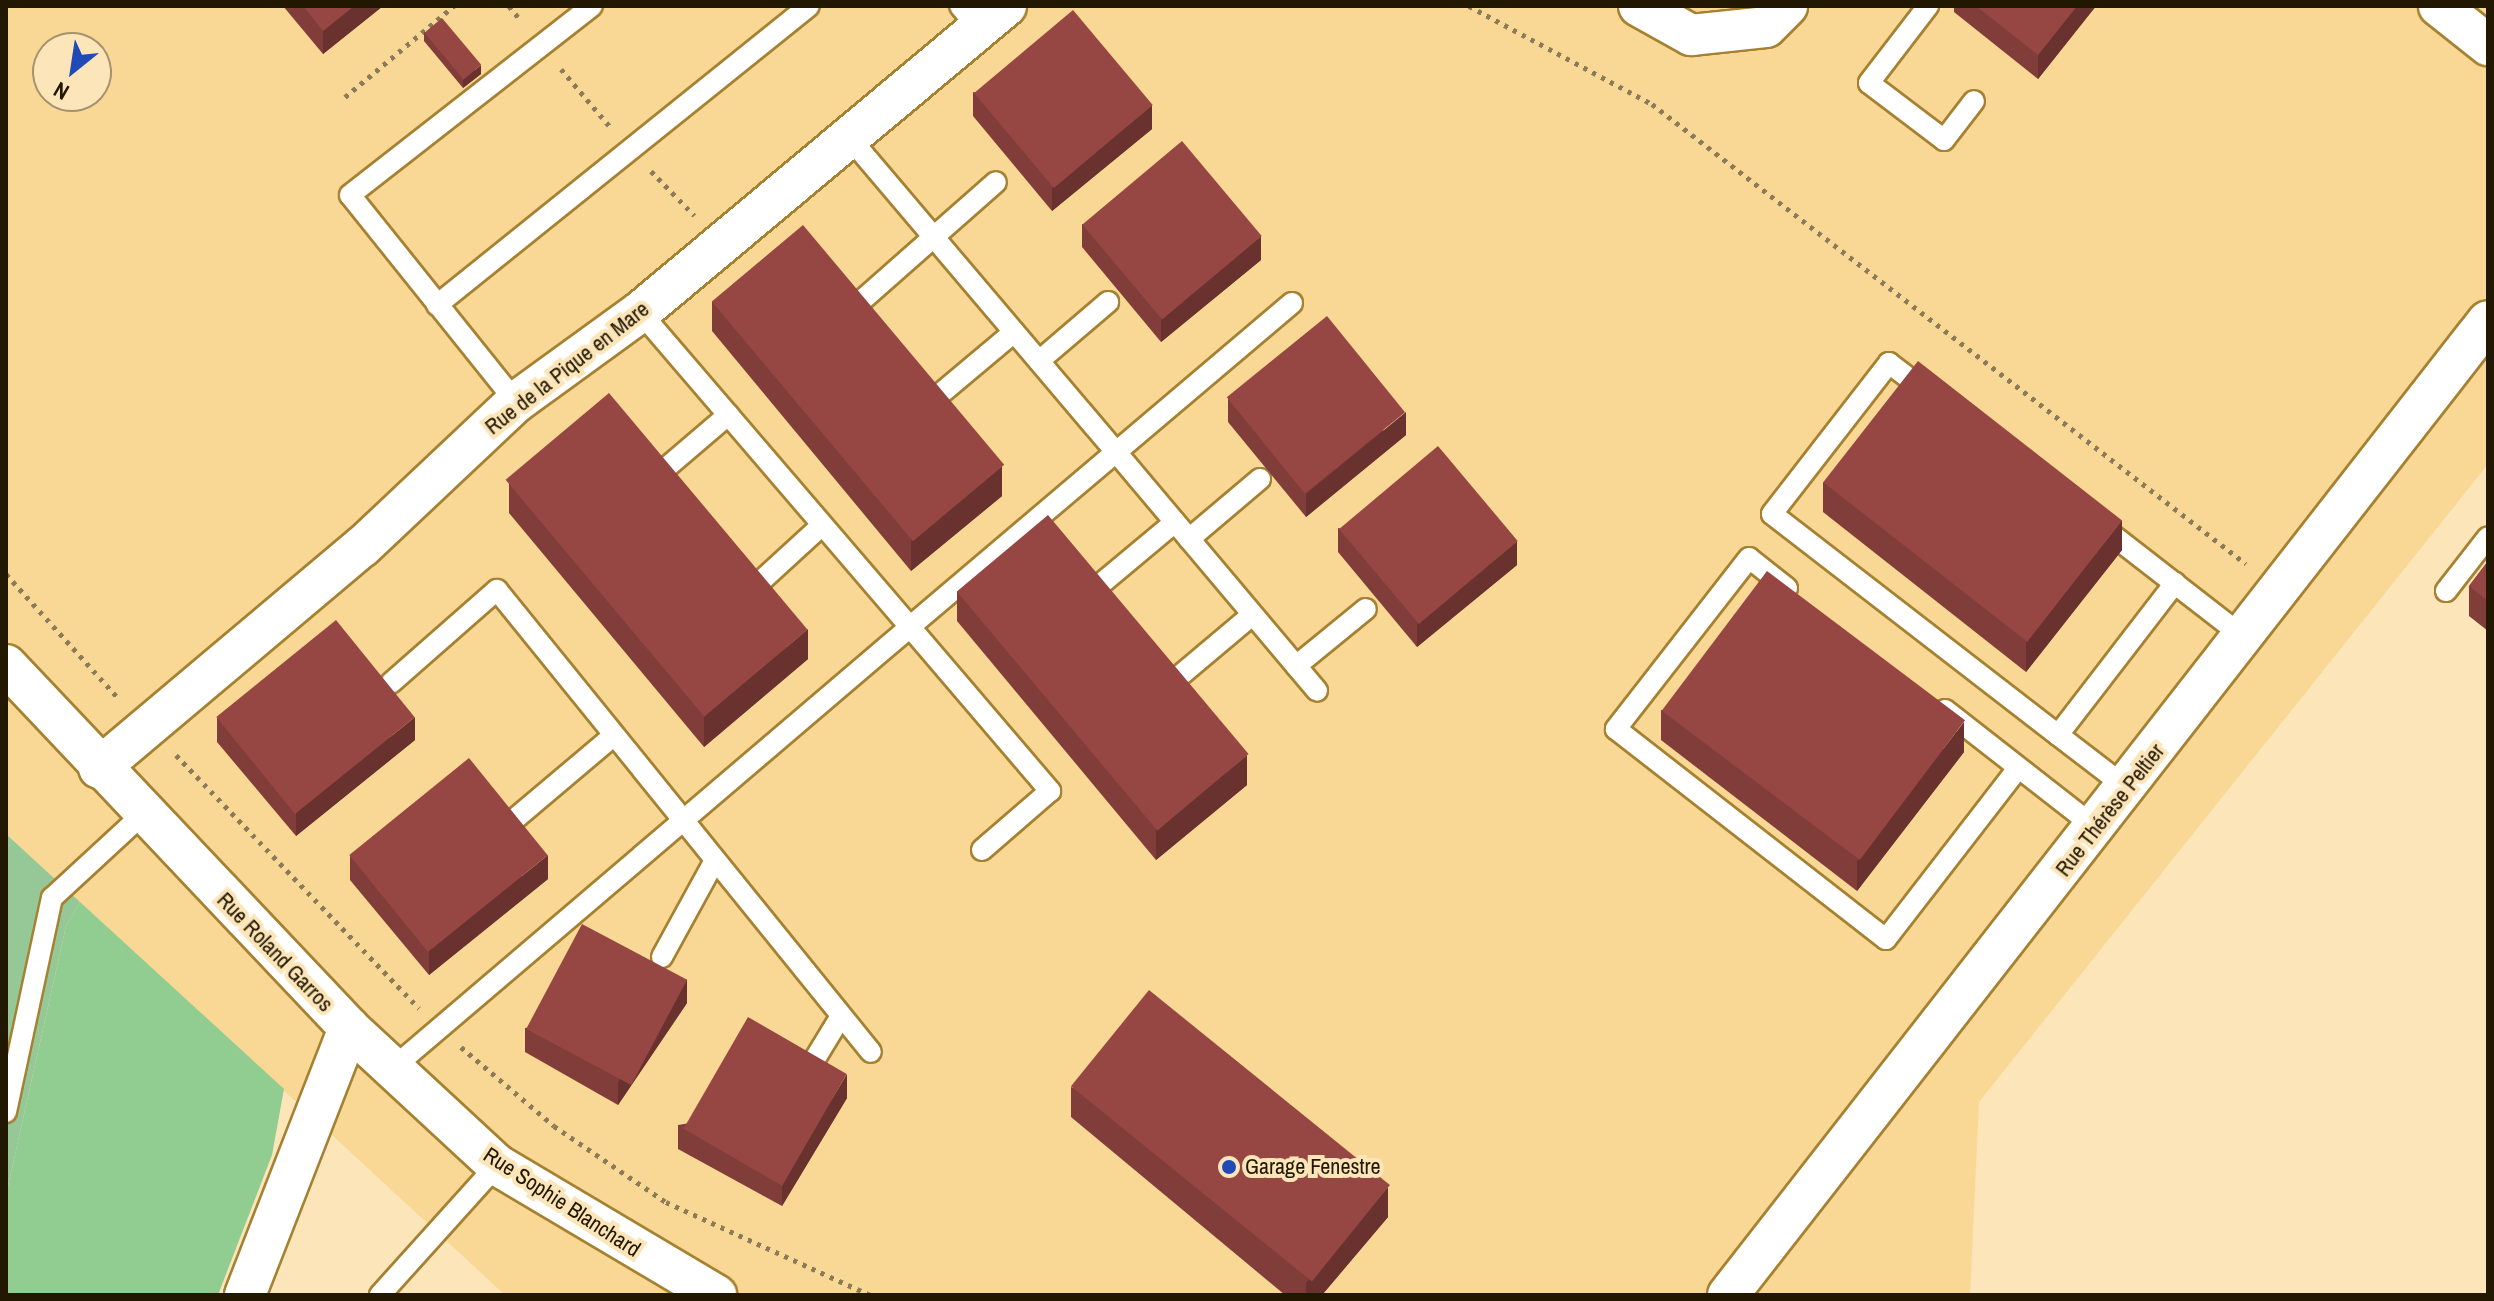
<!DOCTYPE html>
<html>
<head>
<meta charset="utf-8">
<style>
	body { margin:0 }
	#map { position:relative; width:2494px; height:1301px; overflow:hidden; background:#fce5b8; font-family:"Archivo Narrow",sans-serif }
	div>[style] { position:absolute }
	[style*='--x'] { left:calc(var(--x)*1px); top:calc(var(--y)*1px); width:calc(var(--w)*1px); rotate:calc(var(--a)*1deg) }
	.built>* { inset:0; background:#f9d794 }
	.green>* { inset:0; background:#96c796 }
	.forest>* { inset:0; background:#91cc90 }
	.path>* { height:5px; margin-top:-2.5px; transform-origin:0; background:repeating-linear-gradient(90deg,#8b7b59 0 4px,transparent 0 10px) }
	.roads { filter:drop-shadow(2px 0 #a58131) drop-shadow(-2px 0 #a58131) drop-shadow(0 2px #a58131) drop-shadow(0 -2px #a58131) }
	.service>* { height:20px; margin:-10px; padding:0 10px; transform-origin:10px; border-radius:10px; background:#fff }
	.minor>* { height:40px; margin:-20px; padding:0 20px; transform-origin:20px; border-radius:20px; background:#fff }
	.wall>* { inset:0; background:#813d3a }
	.shaded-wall>* { inset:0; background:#69322f }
	.building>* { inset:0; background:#964743; transform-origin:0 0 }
	.dots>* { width:22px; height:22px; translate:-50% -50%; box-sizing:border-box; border:4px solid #fce5b8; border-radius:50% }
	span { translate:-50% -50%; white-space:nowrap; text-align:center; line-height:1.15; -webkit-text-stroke:8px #fce5b8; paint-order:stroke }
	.street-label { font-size:22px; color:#221700 }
	.poi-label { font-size:22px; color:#221700 }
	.left { translate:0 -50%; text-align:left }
	.frame { position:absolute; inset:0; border:8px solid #221700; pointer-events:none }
	.north { position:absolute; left:32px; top:32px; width:80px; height:80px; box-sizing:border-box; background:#fce5b8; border:2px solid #a5936e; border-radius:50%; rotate:210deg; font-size:22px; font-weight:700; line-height:32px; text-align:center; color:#221700 }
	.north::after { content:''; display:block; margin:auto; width:28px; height:36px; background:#204ab8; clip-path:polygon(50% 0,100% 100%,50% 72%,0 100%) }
</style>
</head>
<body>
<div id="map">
	<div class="built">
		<div style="clip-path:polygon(evenodd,6px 6px,2488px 6px,2488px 464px,1979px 1102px,1970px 1295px,505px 1295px,6px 834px,6px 6px,48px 48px,96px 48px,96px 96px,48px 96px,48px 48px)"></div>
	</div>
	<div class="green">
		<div style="clip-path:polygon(6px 834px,80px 902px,66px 926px,6px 1195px)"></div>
	</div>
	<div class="forest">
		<div style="clip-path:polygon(80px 902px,284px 1089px,272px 1155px,218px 1295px,6px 1295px,6px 1195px,66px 926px)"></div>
	</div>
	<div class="path">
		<div style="--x:509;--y:6;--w:19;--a:51"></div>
		<div style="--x:1469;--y:6;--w:208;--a:28.2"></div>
		<div style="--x:1652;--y:104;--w:751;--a:37.75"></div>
		<div style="--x:561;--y:69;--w:77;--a:49.7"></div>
		<div style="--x:345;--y:97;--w:142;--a:-39.9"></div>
		<div style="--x:651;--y:171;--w:62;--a:45.7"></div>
		<div style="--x:6;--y:574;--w:167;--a:47.9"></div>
		<div style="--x:176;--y:755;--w:351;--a:46.2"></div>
		<div style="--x:461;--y:1047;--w:122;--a:40.3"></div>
		<div style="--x:554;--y:1126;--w:135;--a:34.2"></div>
		<div style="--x:666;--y:1202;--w:224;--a:24.5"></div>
	</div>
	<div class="roads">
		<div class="service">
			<div style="--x:960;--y:6;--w:30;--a:50"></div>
			<div style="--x:1928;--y:6;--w:97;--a:127.5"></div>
			<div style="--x:1869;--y:83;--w:94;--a:37.2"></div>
			<div style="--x:1944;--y:140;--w:49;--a:-52.4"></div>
			<div style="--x:848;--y:136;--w:414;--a:49.7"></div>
			<div style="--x:1116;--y:452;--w:270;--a:139.7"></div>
			<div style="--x:910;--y:627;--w:216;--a:49.5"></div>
			<div style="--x:1050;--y:791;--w:90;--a:139.1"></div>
			<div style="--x:860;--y:302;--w:181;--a:-41.4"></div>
			<div style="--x:1292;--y:303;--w:231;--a:139.7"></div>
			<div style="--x:1116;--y:452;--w:312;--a:49.9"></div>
			<div style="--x:437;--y:305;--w:477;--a:-38.8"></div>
			<div style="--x:1039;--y:361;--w:91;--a:-40.5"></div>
			<div style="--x:1927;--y:392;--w:48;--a:-142.7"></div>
			<div style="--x:1889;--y:363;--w:191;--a:127.8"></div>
			<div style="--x:1772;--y:514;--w:361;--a:37.7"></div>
			<div style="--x:2058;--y:735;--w:192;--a:-52.4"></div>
			<div style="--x:939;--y:395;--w:98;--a:-40"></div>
			<div style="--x:516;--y:402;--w:265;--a:-128.7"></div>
			<div style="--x:350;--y:195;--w:307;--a:-38"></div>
			<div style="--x:666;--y:468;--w:82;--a:-40.5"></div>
			<div style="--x:2102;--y:527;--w:180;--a:37.8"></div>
			<div style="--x:1189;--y:539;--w:93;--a:-40.2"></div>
			<div style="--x:762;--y:580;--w:81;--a:-42.5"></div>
			<div style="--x:1102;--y:583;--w:95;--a:-39.9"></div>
			<div style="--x:1787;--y:588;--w:48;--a:-141.7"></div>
			<div style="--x:1749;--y:558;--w:217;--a:127.9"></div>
			<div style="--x:1616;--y:729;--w:342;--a:37.9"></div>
			<div style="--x:1886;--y:939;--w:216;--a:-52.3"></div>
			<div style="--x:2446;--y:591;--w:68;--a:-52.1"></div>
			<div style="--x:1296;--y:666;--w:90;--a:-39.2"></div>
			<div style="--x:1176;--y:679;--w:99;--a:-40.1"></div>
			<div style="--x:391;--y:683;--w:141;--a:-41.3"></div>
			<div style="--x:497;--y:590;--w:594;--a:51.01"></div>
			<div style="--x:1945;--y:710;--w:192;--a:38"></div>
			<div style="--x:2058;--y:735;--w:87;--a:37.5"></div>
			<div style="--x:516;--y:818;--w:127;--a:-40.2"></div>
			<div style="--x:662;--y:957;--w:108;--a:-61.3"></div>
			<div style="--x:394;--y:1067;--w:678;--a:-40.45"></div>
			<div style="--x:910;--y:627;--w:415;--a:-130.6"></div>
			<div style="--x:810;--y:1067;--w:60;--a:-58.7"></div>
			<div style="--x:6;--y:1112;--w:219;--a:-77.9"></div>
			<div style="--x:52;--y:898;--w:122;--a:-42.7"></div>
			<div style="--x:380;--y:1295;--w:175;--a:-48"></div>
		</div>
		<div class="minor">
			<div style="--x:1639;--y:6;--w:60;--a:29.1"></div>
			<div style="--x:1691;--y:35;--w:75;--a:-6.1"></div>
			<div style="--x:1766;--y:27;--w:30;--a:-45"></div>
			<div style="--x:2439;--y:6;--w:63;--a:38.5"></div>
			<div style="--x:6;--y:665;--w:499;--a:46.6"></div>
			<div style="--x:349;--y:1028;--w:202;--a:42.8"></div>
			<div style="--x:497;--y:1165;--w:255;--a:30.7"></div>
			<div style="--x:99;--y:768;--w:345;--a:-40.1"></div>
			<div style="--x:363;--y:546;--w:210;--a:-43.3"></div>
			<div style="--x:516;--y:402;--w:153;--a:-36"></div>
			<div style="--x:640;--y:312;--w:477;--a:-39.9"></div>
			<div style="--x:245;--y:1295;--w:287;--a:-68.7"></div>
			<div style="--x:1728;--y:1295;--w:1235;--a:-52.04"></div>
		</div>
	</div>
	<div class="wall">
		<div style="clip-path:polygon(283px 6px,383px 6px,323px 54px)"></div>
		<div style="clip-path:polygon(1954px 6px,2096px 6px,2038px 79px,1954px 12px)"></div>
		<div style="clip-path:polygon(424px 32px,481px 74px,463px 88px,424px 41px)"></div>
		<div style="clip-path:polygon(973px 92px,1152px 129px,1052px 211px,973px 116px)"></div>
		<div style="clip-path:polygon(1082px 224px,1261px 260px,1161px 342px,1082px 247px)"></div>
		<div style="clip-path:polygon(712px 301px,1002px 496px,911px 571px,712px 331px)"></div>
		<div style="clip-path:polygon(1228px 399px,1406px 435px,1306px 517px,1228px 422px)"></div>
		<div style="clip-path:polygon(1823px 482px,2122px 550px,2026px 672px,1823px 512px)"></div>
		<div style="clip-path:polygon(509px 483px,808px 659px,704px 747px,509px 513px)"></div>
		<div style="clip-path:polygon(1338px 528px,1517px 565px,1417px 647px,1338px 552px)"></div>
		<div style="clip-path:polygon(2488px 561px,2488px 631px,2469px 616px,2469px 586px)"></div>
		<div style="clip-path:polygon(957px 591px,1247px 785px,1156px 860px,957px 621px)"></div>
		<div style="clip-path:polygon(1661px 710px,1964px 752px,1857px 891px,1661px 740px)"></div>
		<div style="clip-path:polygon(217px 718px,415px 740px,296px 836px,217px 742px)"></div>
		<div style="clip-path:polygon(350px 856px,548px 879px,429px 975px,350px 880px)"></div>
		<div style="clip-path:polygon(687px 1003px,618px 1105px,525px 1052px,525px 1028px)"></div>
		<div style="clip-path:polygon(1071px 1087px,1388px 1217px,1322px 1295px,1285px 1295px,1071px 1117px)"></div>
		<div style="clip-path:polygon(847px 1098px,782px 1206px,678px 1149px,678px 1125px)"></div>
	</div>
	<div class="shaded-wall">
		<div style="clip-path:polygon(354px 6px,383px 6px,323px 54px,323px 31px)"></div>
		<div style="clip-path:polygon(2077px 6px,2096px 6px,2038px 79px,2038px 55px)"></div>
		<div style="clip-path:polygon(481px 65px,481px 74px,463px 88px,463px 80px)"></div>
		<div style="clip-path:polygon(1152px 105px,1152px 129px,1052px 211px,1052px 188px)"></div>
		<div style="clip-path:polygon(1261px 236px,1261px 260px,1161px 342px,1161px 318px)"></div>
		<div style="clip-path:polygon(1406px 412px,1406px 435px,1306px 517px,1306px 494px)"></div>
		<div style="clip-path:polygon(1002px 466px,1002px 496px,911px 571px,911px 541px)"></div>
		<div style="clip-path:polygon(2122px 520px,2122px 550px,2026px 672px,2026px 642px)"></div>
		<div style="clip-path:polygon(1517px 541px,1517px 565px,1417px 647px,1417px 624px)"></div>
		<div style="clip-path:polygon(808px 629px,808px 659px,704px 747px,704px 717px)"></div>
		<div style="clip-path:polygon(415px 717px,415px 740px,296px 836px,296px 813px)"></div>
		<div style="clip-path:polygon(1964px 722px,1964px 752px,1857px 891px,1857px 861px)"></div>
		<div style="clip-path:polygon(1247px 755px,1247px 785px,1156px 860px,1156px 830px)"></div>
		<div style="clip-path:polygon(548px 855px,548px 879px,429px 975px,429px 951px)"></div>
		<div style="clip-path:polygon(687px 979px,687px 1003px,618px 1105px,618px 1082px)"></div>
		<div style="clip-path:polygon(847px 1074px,847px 1098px,782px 1206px,782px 1182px)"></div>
		<div style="clip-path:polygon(1388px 1187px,1388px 1217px,1322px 1295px,1306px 1295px,1306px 1283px)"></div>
	</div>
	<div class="building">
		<div style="clip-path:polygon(303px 6px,354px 6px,323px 31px)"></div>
		<div style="clip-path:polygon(1976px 6px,2077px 6px,2038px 55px)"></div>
		<div style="left:1073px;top:10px;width:124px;height:129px;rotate:50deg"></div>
		<div style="left:442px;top:18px;width:61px;height:23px;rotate:50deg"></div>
		<div style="left:1182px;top:141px;width:124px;height:130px;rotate:50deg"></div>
		<div style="left:803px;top:225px;width:313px;height:119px;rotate:50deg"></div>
		<div style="left:1327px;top:316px;width:124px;height:129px;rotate:51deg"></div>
		<div style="left:1918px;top:361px;width:259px;height:154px;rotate:38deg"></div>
		<div style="left:609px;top:393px;width:309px;height:135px;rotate:50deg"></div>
		<div style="left:1438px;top:446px;width:124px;height:129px;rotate:50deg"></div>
		<div style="left:1048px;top:515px;width:312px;height:119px;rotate:50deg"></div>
		<div style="clip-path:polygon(2488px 561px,2488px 601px,2469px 586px)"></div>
		<div style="left:1767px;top:571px;width:248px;height:175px;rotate:37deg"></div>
		<div style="left:336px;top:620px;width:125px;height:154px;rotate:51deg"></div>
		<div style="left:469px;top:758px;width:125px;height:154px;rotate:51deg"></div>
		<div style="left:582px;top:924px;width:119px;height:119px;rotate:28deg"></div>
		<div style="left:1149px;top:990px;width:310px;height:124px;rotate:39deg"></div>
		<div style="left:748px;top:1017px;width:114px;height:129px;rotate:30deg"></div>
	</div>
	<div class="dots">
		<div style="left:1229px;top:1167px;background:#204ab8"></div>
	</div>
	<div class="street-label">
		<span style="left:567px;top:368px;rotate:-38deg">Rue de la Pique en Mare</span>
		<span style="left:2110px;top:810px;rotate:-52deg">Rue Thérèse Peltier</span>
		<span style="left:275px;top:952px;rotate:46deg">Rue Roland Garros</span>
		<span style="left:562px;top:1202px;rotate:33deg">Rue Sophie Blanchard</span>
	</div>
	<div class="poi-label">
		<span class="left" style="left:1245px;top:1167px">Garage Fenestre</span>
	</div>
	<div class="frame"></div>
	<div class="north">N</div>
</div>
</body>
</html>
